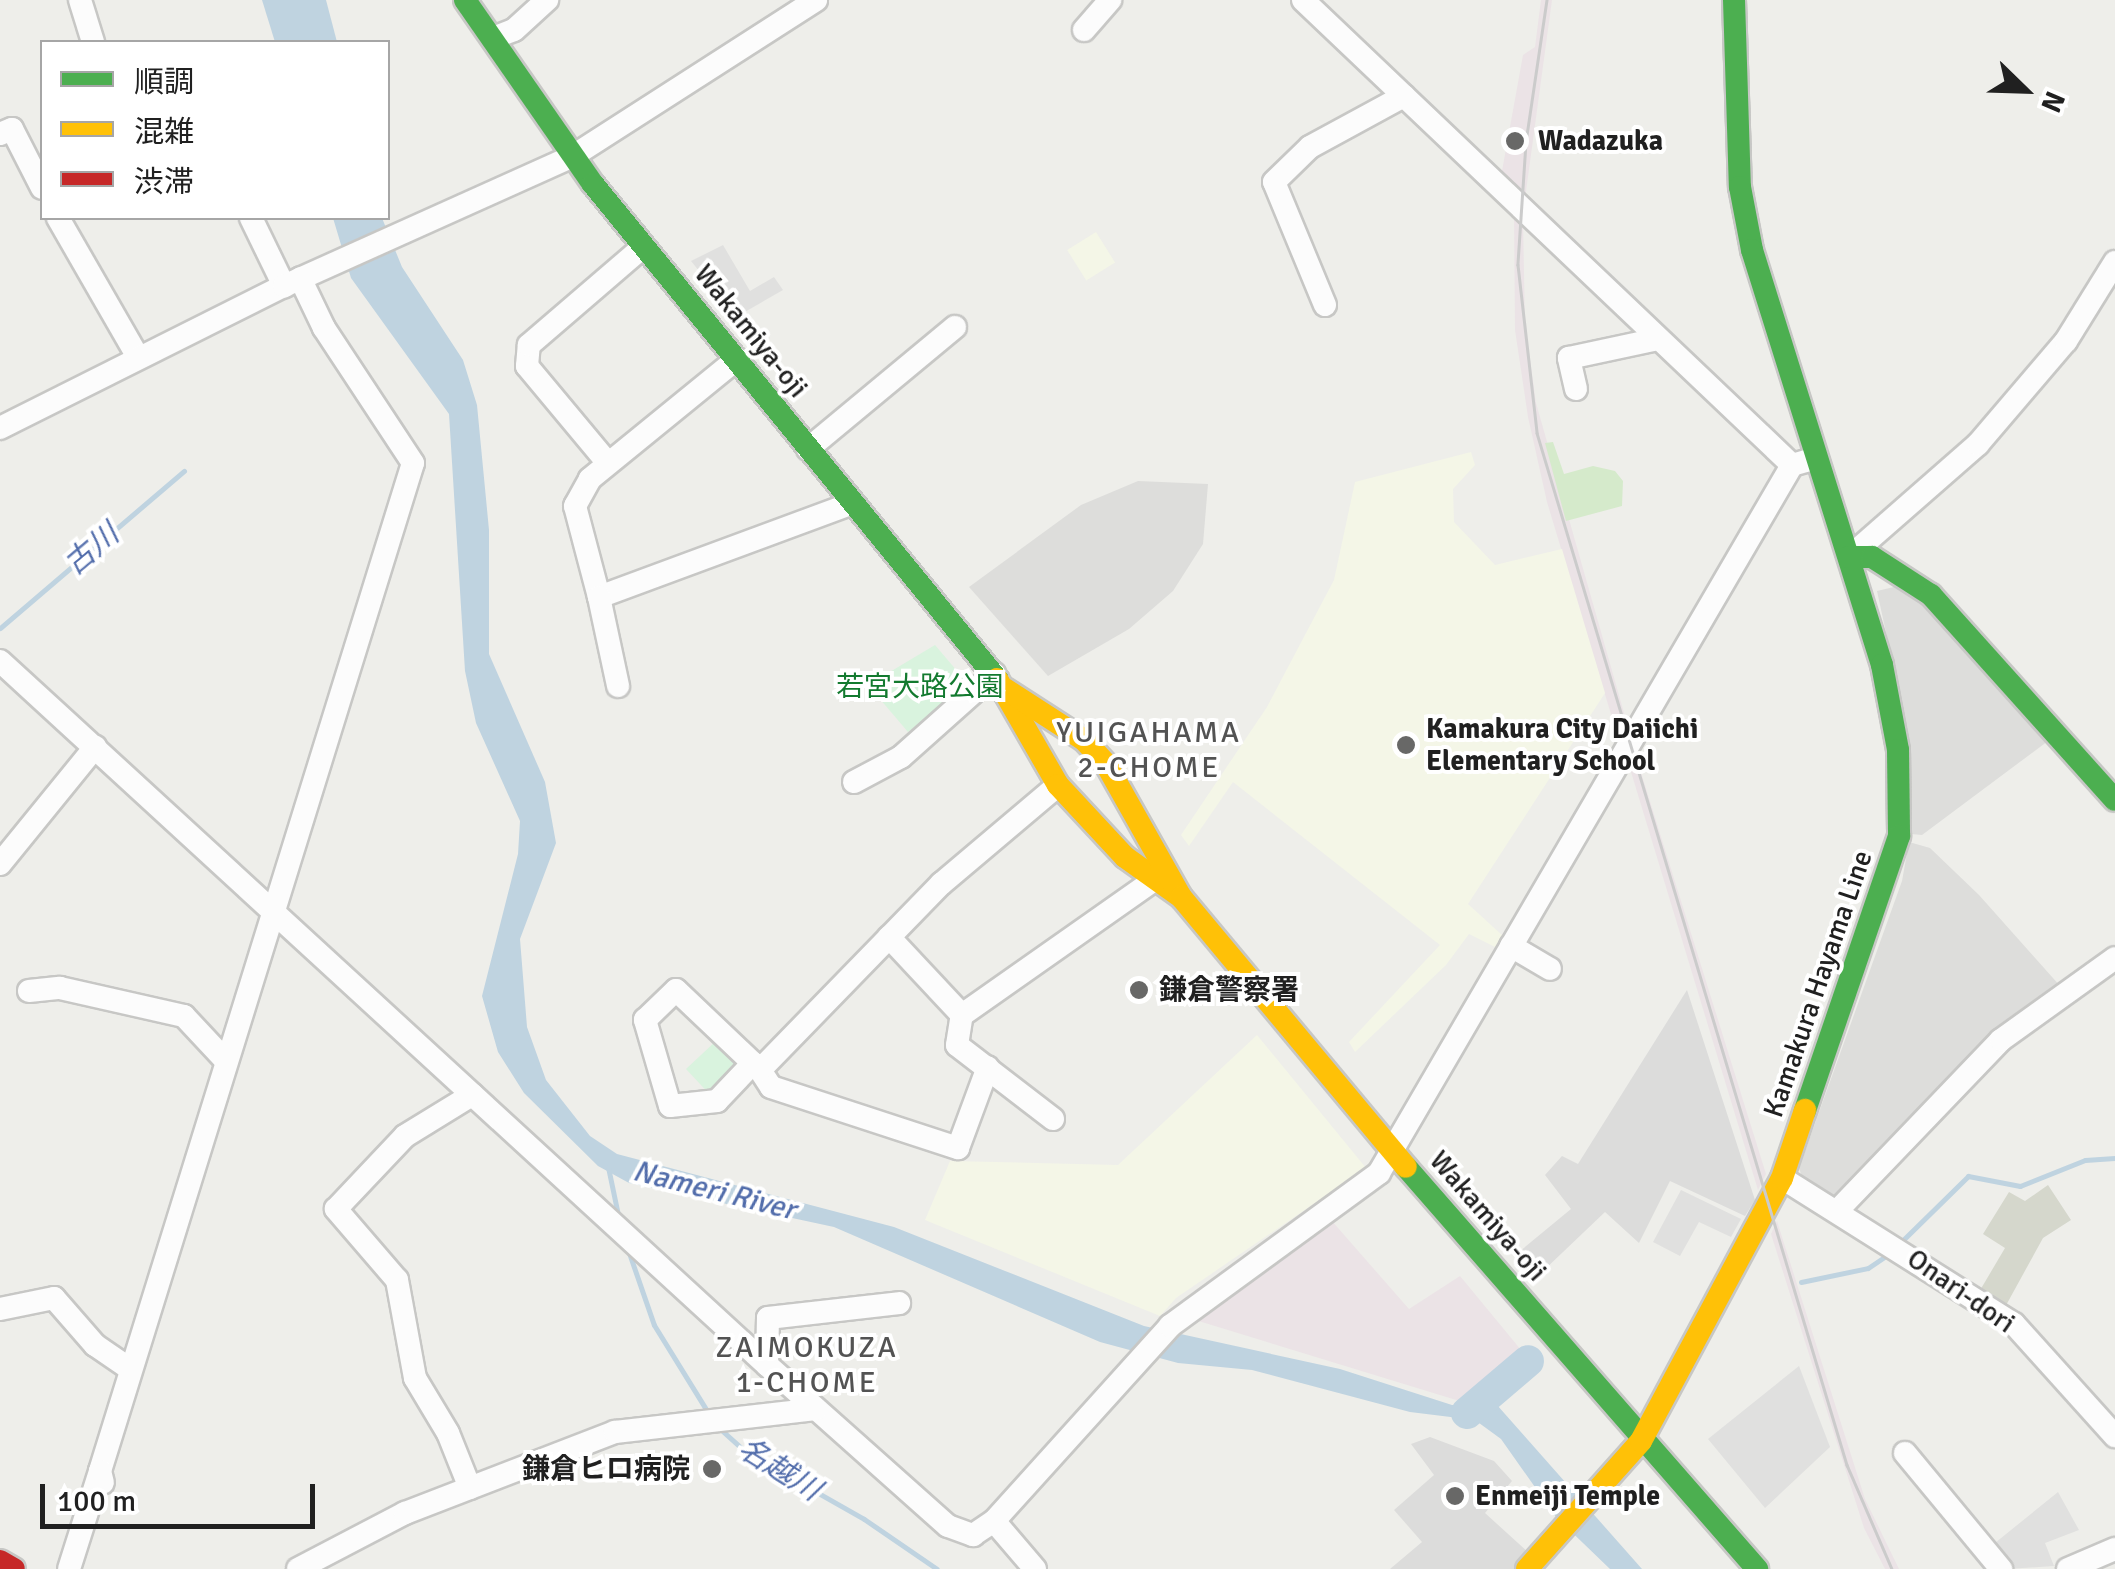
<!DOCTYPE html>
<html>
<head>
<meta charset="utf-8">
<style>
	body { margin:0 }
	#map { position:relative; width:2115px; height:1569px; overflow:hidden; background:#eeeeea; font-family:Signika,"Noto Sans JP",sans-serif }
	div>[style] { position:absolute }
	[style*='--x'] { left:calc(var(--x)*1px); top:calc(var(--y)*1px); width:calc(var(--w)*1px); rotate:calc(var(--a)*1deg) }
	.residential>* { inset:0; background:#dddddb }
	.industrial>* { inset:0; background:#ebe3e6 }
	.education>* { inset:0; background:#f4f6e7; transform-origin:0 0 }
	.religious>* { inset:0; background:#dcdcdb }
	.construction>* { inset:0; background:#d5d7cc }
	.grass>* { inset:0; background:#d5eacb }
	.park>* { inset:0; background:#d9f3de; transform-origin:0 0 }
	.parking>* { inset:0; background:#e0e0df }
	.water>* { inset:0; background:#bfd3e0 }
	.stream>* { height:5px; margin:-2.5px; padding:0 2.5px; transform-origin:2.5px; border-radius:2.5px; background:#bfd3e0 }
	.river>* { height:32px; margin:-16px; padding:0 16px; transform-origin:16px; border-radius:16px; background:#bfd3e0 }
	.roads { filter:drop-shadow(2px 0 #c7c7c5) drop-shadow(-2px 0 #c7c7c5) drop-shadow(0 2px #c7c7c5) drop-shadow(0 -2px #c7c7c5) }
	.street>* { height:22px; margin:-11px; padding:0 11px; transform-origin:11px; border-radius:11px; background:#fcfcfc }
	.fast>* { height:22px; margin:-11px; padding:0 11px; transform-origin:11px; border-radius:11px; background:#4caf50 }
	.slow>* { height:22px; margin:-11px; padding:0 11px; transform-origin:11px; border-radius:11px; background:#ffc107 }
	.jam>* { height:22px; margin:-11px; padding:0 11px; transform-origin:11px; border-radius:11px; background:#c62828 }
	.tram>* { height:2.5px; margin:-1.25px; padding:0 1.25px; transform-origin:1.25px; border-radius:1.25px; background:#cbcbcb }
	.dots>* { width:28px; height:28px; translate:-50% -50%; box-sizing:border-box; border:5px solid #fff; border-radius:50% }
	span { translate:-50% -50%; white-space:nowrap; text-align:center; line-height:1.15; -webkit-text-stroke:8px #fff; paint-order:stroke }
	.poi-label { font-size:28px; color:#202020; font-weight:700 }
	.left { translate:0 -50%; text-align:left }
	.right { translate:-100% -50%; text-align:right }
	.street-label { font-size:28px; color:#202020 }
	.park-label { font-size:28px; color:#137a2f }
	.water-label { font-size:30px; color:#526dab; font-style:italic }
	.neighbourhood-label { font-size:30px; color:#535353; letter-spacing:2.5px }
	.legend { position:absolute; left:40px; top:40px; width:350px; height:180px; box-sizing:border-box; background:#fff; border:2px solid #a6a6a6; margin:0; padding:12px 18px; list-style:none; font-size:30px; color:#202020 }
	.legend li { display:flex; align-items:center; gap:20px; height:50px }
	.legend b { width:50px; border:2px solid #a6a6a6 }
	.north { position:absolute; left:1975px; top:40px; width:100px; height:100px; -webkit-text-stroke:8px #fff; paint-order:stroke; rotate:113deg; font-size:28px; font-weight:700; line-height:40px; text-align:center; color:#202020 }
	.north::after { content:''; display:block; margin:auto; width:35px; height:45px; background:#202020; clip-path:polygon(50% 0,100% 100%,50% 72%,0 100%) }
	.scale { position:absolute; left:40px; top:1484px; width:275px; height:45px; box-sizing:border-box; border:5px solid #202020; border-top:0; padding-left:12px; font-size:30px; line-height:35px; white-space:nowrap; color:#202020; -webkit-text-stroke:8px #fff; paint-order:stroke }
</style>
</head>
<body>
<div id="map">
	<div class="residential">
		<div style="clip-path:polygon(1138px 481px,1208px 484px,1203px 544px,1173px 591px,1129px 629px,1048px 676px,969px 587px,1081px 505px)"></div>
		<div style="clip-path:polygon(1898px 586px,1917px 596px,2052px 738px,1922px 835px,1911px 834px,1911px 748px,1877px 591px)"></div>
		<div style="clip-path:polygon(1909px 842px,1930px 848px,1979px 895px,2061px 987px,1994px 1032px,1832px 1198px,1803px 1180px,1799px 1168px,1902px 881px)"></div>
	</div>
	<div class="industrial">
		<div style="clip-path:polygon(1541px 0,1552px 0,1524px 206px,1500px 182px,1523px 55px,1535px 47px)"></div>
		<div style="clip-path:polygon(1514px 211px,1523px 221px,1525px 324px,1536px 403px,1628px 727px,1620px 744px,1547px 502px,1528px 417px,1515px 330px)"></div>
		<div style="clip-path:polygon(1634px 750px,1766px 1174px,1758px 1190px,1628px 762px)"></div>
		<div style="clip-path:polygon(1331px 1220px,1409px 1309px,1460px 1276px,1526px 1356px,1466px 1403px,1192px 1319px)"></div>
		<div style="clip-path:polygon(1777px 1221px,1865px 1499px,1899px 1569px,1885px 1569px,1864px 1528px,1771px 1234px)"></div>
	</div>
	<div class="education">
		<div style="left:1096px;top:232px;width:36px;height:34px;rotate:58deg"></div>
		<div style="clip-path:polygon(1471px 452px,1475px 465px,1453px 489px,1454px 522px,1495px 565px,1562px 549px,1605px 693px,1468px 904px,1503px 936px,1499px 949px,1469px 934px,1446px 965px,1355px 1052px,1349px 1042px,1440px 945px,1233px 782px,1189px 846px,1181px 835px,1267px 707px,1334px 580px,1355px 482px)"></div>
		<div style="clip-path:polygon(1257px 1035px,1366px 1168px,1176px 1298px,1160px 1316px,925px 1220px,950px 1161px,1118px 1165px)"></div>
	</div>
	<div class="religious">
		<div style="clip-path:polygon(1687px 990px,1755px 1200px,1745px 1216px,1670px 1181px,1639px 1243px,1605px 1212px,1541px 1273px,1519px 1252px,1571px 1209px,1545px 1175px,1562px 1156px,1578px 1164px)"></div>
		<div style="clip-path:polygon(1430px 1437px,1494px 1461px,1512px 1481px,1485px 1513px,1530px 1554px,1517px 1569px,1390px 1569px,1422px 1542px,1394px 1510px,1434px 1475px,1411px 1444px)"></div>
	</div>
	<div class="construction">
		<div style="clip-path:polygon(2048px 1185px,2071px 1220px,2043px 1238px,2004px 1309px,1979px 1292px,2005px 1248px,1983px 1234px,2009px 1192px,2025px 1201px)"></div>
	</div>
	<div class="grass">
		<div style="clip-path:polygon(1553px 442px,1564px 474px,1593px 466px,1615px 471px,1623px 481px,1622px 506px,1566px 521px,1545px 443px)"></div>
	</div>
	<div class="park">
		<div style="clip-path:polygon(935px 645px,969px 685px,908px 732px,868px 685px)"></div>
		<div style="left:716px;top:1041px;width:37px;height:41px;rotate:47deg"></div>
	</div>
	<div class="parking">
		<div style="clip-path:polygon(723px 245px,750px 291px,774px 277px,783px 290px,736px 317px,691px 261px)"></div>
		<div style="clip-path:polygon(1681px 1190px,1741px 1219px,1731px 1237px,1699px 1222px,1680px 1256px,1653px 1242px)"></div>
		<div style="clip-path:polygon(1799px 1366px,1830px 1447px,1765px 1508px,1708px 1439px)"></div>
		<div style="clip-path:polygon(2058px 1492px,2079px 1530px,2045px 1543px,2054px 1566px,2008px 1569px,1990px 1547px)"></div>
	</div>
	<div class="water">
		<div style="clip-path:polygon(262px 0,326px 0,337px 42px,275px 42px)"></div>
		<div style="clip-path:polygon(333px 218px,382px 218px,402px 267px,463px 360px,477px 405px,489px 530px,489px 654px,545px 782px,556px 843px,520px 939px,527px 1027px,546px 1080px,590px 1136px,617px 1154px,894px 1227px,1144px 1326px,1340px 1369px,1452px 1405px,1497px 1405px,1642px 1569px,1610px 1569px,1556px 1517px,1501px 1439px,1475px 1420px,1410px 1412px,1252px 1370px,1178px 1363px,1100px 1342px,834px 1227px,629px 1183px,598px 1166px,524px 1093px,498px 1052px,482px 996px,518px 854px,520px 821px,476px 723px,465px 671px,449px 414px,351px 278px)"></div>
	</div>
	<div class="stream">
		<div style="--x:0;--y:628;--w:242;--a:-40.5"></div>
		<div style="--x:608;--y:1167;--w:49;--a:78.2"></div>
		<div style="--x:1904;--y:1239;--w:90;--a:-44.5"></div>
		<div style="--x:1968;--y:1176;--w:53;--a:10.9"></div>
		<div style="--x:2020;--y:1186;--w:70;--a:-21.8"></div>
		<div style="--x:2085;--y:1160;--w:30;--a:-4"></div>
		<div style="--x:628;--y:1250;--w:79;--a:70.9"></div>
		<div style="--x:654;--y:1325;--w:105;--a:58.3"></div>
		<div style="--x:1801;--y:1282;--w:68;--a:-11.8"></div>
		<div style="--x:1868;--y:1268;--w:25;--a:-34"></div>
		<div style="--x:718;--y:1427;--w:38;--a:42"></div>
		<div style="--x:746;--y:1452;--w:136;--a:29.6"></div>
		<div style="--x:864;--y:1519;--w:88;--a:34.4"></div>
	</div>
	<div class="river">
		<div style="--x:1467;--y:1413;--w:80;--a:-40.4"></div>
	</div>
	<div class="roads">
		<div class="street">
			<div style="--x:80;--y:0;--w:44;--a:72.8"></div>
			<div style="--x:1303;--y:0;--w:675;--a:43.56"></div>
			<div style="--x:1084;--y:30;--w:40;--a:-49"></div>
			<div style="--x:493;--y:38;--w:22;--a:-21"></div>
			<div style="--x:514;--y:30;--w:45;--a:-42.3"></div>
			<div style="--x:0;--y:134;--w:13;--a:-23"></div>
			<div style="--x:12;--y:129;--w:66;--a:63"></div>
			<div style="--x:58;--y:218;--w:160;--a:60.1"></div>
			<div style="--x:251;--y:218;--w:76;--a:64.1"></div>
			<div style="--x:1325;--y:305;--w:133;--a:-112.5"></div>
			<div style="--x:1274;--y:182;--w:50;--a:-44.2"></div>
			<div style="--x:1310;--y:147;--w:107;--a:-28.5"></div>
			<div style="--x:737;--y:359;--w:190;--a:140.8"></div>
			<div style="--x:590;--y:479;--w:31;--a:119"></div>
			<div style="--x:575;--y:506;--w:94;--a:75.2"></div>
			<div style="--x:599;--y:597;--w:271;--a:-20.3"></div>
			<div style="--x:1576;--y:389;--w:32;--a:-103"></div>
			<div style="--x:1569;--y:358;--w:91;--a:-12.1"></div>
			<div style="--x:0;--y:428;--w:318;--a:-26.6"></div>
			<div style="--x:284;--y:286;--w:317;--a:-24.2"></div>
			<div style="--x:573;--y:156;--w:289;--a:-32.7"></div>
			<div style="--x:808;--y:449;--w:191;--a:-39.7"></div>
			<div style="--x:607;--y:462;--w:125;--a:-129.8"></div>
			<div style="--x:527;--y:366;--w:21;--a:-85"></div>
			<div style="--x:529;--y:345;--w:150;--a:-40.7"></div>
			<div style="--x:1849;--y:557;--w:171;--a:-41.2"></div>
			<div style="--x:1978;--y:444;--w:135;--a:-49.5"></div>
			<div style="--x:2066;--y:341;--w:93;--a:-58.2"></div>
			<div style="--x:599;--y:597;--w:91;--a:77.9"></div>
			<div style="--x:0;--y:661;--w:1041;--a:42.55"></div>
			<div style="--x:767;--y:1365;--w:242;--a:41.7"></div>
			<div style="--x:948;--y:1526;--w:27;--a:20"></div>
			<div style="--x:973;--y:1535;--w:25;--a:-34"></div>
			<div style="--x:994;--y:1521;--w:263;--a:-47.9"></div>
			<div style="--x:1170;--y:1326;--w:259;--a:-36.2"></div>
			<div style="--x:1379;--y:1173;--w:820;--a:-59.74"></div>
			<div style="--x:1792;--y:465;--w:25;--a:-16"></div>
			<div style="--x:854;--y:782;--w:53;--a:-28"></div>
			<div style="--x:901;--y:757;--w:125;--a:-41.7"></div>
			<div style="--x:0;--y:864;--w:151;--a:-50.9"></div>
			<div style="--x:889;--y:937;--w:107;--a:46.9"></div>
			<div style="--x:1511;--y:946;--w:45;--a:30.5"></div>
			<div style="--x:29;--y:991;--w:31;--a:-6"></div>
			<div style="--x:60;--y:988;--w:127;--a:12.7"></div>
			<div style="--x:184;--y:1016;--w:62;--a:47"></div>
			<div style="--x:753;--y:1063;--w:52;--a:133.5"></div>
			<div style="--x:717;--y:1101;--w:47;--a:173.9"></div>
			<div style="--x:670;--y:1106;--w:90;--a:-106.2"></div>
			<div style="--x:645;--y:1020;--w:43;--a:-44.1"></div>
			<div style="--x:676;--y:990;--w:106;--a:43.5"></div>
			<div style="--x:753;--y:1063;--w:10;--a:45"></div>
			<div style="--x:760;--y:1070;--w:20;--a:57"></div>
			<div style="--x:771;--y:1087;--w:197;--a:18.1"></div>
			<div style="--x:958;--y:1148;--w:86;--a:-69.7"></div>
			<div style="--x:760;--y:1070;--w:260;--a:-45.8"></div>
			<div style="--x:941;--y:884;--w:153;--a:-40.2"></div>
			<div style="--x:1053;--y:1119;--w:121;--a:-142.4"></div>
			<div style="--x:957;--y:1045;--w:30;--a:-81"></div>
			<div style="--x:962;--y:1015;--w:233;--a:-35.1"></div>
			<div style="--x:1782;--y:1178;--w:274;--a:32.2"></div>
			<div style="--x:2014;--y:1324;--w:151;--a:48"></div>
			<div style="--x:1837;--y:1211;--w:237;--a:-46.2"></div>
			<div style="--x:2001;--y:1040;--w:140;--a:-35.7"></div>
			<div style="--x:0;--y:1309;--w:55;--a:-11.5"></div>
			<div style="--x:54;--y:1298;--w:62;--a:48.9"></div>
			<div style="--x:95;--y:1345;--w:42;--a:34.4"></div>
			<div style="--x:767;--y:1365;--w:47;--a:-88.8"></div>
			<div style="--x:768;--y:1318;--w:132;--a:-6.5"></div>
			<div style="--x:1905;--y:1453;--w:151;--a:50.4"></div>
			<div style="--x:100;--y:1471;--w:1055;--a:-72.75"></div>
			<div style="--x:413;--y:463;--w:162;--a:-123.4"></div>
			<div style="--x:324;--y:328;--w:55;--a:-115.6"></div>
			<div style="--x:470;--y:1488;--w:59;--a:-111.8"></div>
			<div style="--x:448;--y:1433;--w:64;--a:-121"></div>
			<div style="--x:415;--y:1378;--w:100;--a:-100.4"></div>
			<div style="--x:397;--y:1280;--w:94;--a:-130.7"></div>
			<div style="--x:336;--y:1209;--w:100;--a:-46.6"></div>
			<div style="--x:405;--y:1136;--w:79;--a:-31.5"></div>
			<div style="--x:994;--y:1521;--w:63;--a:49.5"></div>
			<div style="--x:69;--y:1569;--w:103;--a:-72.4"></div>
			<div style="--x:100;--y:1471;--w:12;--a:76"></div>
			<div style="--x:298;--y:1569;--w:121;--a:-27.6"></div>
			<div style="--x:405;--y:1513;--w:225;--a:-21.1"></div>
			<div style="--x:615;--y:1432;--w:202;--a:-6.5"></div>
			<div style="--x:2068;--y:1569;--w:51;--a:-23.1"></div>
		</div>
		<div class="fast">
			<div style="--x:465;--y:0;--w:224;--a:55.2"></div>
			<div style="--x:593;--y:184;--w:639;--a:50.78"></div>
			<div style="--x:1734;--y:0;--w:187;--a:88.2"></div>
			<div style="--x:1740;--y:187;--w:64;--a:79.2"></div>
			<div style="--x:1752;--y:250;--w:435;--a:72.6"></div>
			<div style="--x:1882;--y:665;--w:86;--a:79.3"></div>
			<div style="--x:1898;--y:750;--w:86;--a:89.3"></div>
			<div style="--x:1899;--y:836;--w:290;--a:108.9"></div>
			<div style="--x:1849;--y:557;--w:23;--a:0"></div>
			<div style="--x:1872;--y:557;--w:70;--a:32.8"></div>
			<div style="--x:1931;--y:595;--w:275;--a:48.1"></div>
			<div style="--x:1406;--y:1167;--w:534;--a:48.87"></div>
		</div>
		<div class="slow">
			<div style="--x:997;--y:679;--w:122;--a:60.1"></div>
			<div style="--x:1058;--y:785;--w:98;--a:47.1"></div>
			<div style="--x:1125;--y:857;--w:65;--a:35.6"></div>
			<div style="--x:1005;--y:689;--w:94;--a:32.8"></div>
			<div style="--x:1084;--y:740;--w:33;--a:47"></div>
			<div style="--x:1106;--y:764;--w:153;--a:60.6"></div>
			<div style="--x:1181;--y:897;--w:351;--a:50.2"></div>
			<div style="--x:1527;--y:1569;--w:171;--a:-48.3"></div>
			<div style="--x:1641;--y:1441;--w:298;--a:-61.8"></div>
			<div style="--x:1782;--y:1178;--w:72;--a:-71.3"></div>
		</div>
		<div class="jam">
			<div style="--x:0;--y:1561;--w:16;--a:30"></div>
		</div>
	</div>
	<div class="tram">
		<div style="--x:1547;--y:0;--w:145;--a:98.4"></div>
		<div style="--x:1526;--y:143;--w:122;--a:93.8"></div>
		<div style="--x:1518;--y:265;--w:169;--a:83.5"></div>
		<div style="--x:1537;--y:433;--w:1078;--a:73.28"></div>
		<div style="--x:1847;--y:1465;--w:113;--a:66.6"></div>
	</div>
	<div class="dots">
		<div style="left:1515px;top:141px;background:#686867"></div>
		<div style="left:1406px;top:745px;background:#686867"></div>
		<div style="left:1139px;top:990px;background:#686867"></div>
		<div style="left:712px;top:1469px;background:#686867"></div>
		<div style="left:1455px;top:1496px;background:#686867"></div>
	</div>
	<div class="poi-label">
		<span class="left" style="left:1538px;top:141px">Wadazuka</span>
		<span class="left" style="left:1426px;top:745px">Kamakura City Daiichi<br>Elementary School</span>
		<span class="left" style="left:1159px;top:990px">鎌倉警察署</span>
		<span class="right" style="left:690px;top:1469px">鎌倉ヒロ病院</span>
		<span class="left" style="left:1475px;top:1496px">Enmeiji Temple</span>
	</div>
	<div class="street-label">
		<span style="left:751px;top:331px;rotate:51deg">Wakamiya-oji</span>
		<span style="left:1818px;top:984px;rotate:-71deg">Kamakura Hayama Line</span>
		<span style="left:1488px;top:1216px;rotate:49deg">Wakamiya-oji</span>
		<span style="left:1961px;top:1291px;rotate:35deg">Onari-dori</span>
	</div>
	<div class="park-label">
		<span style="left:920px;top:687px">若宮大路公園</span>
	</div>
	<div class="water-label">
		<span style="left:92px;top:550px;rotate:-40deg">古川</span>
		<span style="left:714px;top:1191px;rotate:14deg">Nameri River</span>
		<span style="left:779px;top:1470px;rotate:32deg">名越川</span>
	</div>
	<div class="neighbourhood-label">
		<span style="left:1149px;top:750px">YUIGAHAMA<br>2-CHOME</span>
		<span style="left:807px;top:1365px">ZAIMOKUZA<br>1-CHOME</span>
	</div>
	<ul class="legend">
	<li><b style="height:12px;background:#4caf50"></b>順調</li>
	<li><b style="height:12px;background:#ffc107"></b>混雑</li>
	<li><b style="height:12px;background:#c62828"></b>渋滞</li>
	</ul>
	<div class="north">N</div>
	<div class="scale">100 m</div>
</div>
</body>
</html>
